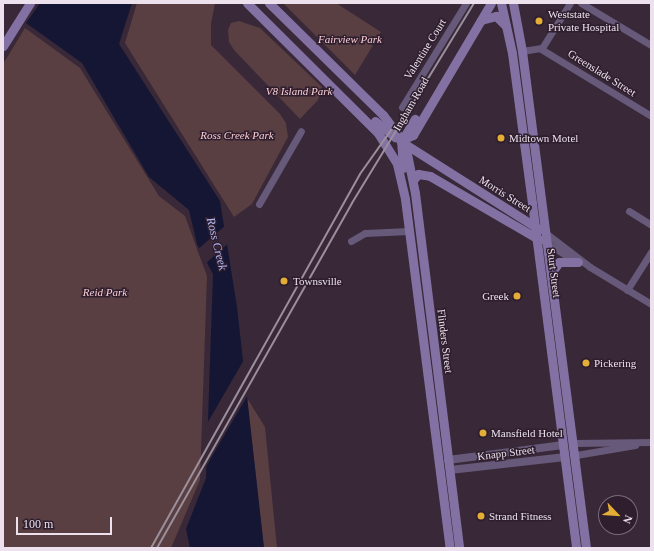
<!DOCTYPE html>
<html>
<head>
<meta charset="utf-8">
<style>
	body { margin:0 }
	#map { position:relative; width:654px; height:551px; overflow:hidden; background:#382838; font-family:"Times New Roman",serif }
	div>[style] { position:absolute }
	[style*='--x'] { left:calc(var(--x)*1px); top:calc(var(--y)*1px); width:calc(var(--w)*1px); rotate:calc(var(--a)*1deg) }
	.green>* { inset:0; background:#593f41 }
	.water>* { inset:0; background:#151633 }
	.pier>* { inset:0; background:#382838 }
	.minor>* { height:7px; margin:-3.5px; padding:0 3.5px; transform-origin:3.5px; border-radius:3.5px; background:#665979 }
	.tertiary>* { height:8px; margin:-4px; padding:0 4px; transform-origin:4px; border-radius:4px; background:#665979 }
	.secondary>* { height:9px; margin:-4.5px; padding:0 4.5px; transform-origin:4.5px; border-radius:4.5px; background:#8471a3 }
	.rail>* { height:2px; margin:-1px; padding:0 1px; transform-origin:1px; border-radius:1px; background:#9c8f9c }
	.dots>* { width:11px; height:11px; translate:-50% -50%; box-sizing:border-box; border:2px solid #2e1e2e; border-radius:50% }
	span { translate:-50% -50%; white-space:nowrap; text-align:center; line-height:1.15; -webkit-text-stroke:3px #2e1e2e; paint-order:stroke }
	.poi-label { font-size:11px; color:#ece1ec }
	.left { translate:0 -50%; text-align:left }
	.right { translate:-100% -50%; text-align:right }
	.park-label { font-size:11px; color:#fccfd3; font-style:italic }
	.street-label { font-size:11px; color:#ece1ec }
	.water-label { font-size:12px; color:#b2baf6; font-style:italic }
	.frame { position:absolute; inset:0; border:4px solid #ece1ec; pointer-events:none }
	.north { position:absolute; left:598px; top:495px; width:40px; height:40px; box-sizing:border-box; background:#2e1e2e; border:1px solid #7a6c7a; border-radius:50%; rotate:115deg; font-size:11px; font-weight:700; line-height:16px; text-align:center; color:#ece1ec }
	.north::after { content:''; display:block; margin:auto; width:14px; height:18px; background:#e4ad35; clip-path:polygon(50% 0,100% 100%,50% 72%,0 100%) }
	.scale { position:absolute; left:16px; top:517px; width:96px; height:18px; box-sizing:border-box; border:2px solid #ece1ec; border-top:0; padding-left:5px; font-size:12px; line-height:14px; white-space:nowrap; color:#ece1ec; -webkit-text-stroke:3px #2e1e2e; paint-order:stroke }
</style>
</head>
<body>
<div id="map">
	<div class="green">
		<div style="clip-path:polygon(137px 3px,215px 3px,211px 24px,211px 45px,280px 114px,286px 123px,288px 137px,252px 204px,234px 217px,125px 43px)"></div>
		<div style="clip-path:polygon(283px 3px,336px 3px,381px 32px,355px 75px)"></div>
		<div style="clip-path:polygon(239px 21px,260px 28px,322px 87px,318px 100px,300px 119px,234px 50px,229px 42px,228px 30px,231px 23px)"></div>
		<div style="clip-path:polygon(25px 28px,80px 68px,159px 196px,185px 216px,207px 276px,200px 480px,171px 548px,3px 548px,3px 64px)"></div>
		<div style="clip-path:polygon(247px 398px,265px 427px,277px 548px,264px 548px)"></div>
	</div>
	<div class="water">
		<div style="clip-path:polygon(40px 3px,132px 3px,119px 44px,220px 201px,237px 307px,264px 548px,190px 548px,186px 529px,206px 478px,213px 274px,197px 244px,189px 210px,149px 177px,82px 63px,26px 23px)"></div>
	</div>
	<div class="pier">
		<div style="clip-path:polygon(226px 225px,229px 243px,205px 264px,197px 250px)"></div>
		<div style="clip-path:polygon(245px 358px,249px 393px,204px 470px,205px 427px)"></div>
	</div>
	<div class="minor">
		<div style="--x:581;--y:3;--w:82;--a:31"></div>
		<div style="--x:541;--y:49;--w:129;--a:31.3"></div>
		<div style="--x:522;--y:51;--w:20;--a:-9"></div>
		<div style="--x:542;--y:48;--w:53;--a:-58.1"></div>
		<div style="--x:402;--y:107;--w:122;--a:-58.4"></div>
		<div style="--x:259;--y:204;--w:84;--a:-60.1"></div>
		<div style="--x:629;--y:211;--w:26;--a:32"></div>
		<div style="--x:547;--y:234;--w:54;--a:37.5"></div>
		<div style="--x:590;--y:267;--w:71;--a:31.2"></div>
		<div style="--x:351;--y:241;--w:16;--a:-30"></div>
		<div style="--x:365;--y:233;--w:44;--a:-2.6"></div>
		<div style="--x:548;--y:244;--w:34;--a:32"></div>
		<div style="--x:627;--y:290;--w:45;--a:-57.7"></div>
		<div style="--x:574;--y:443;--w:77;--a:-0.7"></div>
		<div style="--x:576;--y:455;--w:60;--a:-9.6"></div>
	</div>
	<div class="tertiary">
		<div style="--x:448;--y:460;--w:116;--a:-7.4"></div>
		<div style="--x:450;--y:470;--w:116;--a:-6.4"></div>
	</div>
	<div class="secondary">
		<div style="--x:247;--y:3;--w:185;--a:44.8"></div>
		<div style="--x:378;--y:133;--w:36;--a:58"></div>
		<div style="--x:397;--y:164;--w:36;--a:77"></div>
		<div style="--x:405;--y:199;--w:352;--a:82.7"></div>
		<div style="--x:269;--y:3;--w:160;--a:44.5"></div>
		<div style="--x:383;--y:115;--w:36;--a:53"></div>
		<div style="--x:405;--y:144;--w:50;--a:78.5"></div>
		<div style="--x:415;--y:193;--w:358;--a:82.9"></div>
		<div style="--x:501;--y:3;--w:51;--a:77.6"></div>
		<div style="--x:512;--y:53;--w:151;--a:82.4"></div>
		<div style="--x:532;--y:203;--w:348;--a:82.7"></div>
		<div style="--x:513;--y:3;--w:49;--a:79.4"></div>
		<div style="--x:522;--y:51;--w:501;--a:82.66"></div>
		<div style="--x:481;--y:20;--w:16;--a:-15"></div>
		<div style="--x:496;--y:16;--w:14;--a:45"></div>
		<div style="--x:3;--y:46;--w:51;--a:-57.9"></div>
		<div style="--x:375;--y:121;--w:26;--a:39"></div>
		<div style="--x:395;--y:137;--w:9;--a:13"></div>
		<div style="--x:404;--y:139;--w:10;--a:-24"></div>
		<div style="--x:413;--y:135;--w:153;--a:-59.4"></div>
		<div style="--x:405;--y:144;--w:159;--a:32.4"></div>
		<div style="--x:403;--y:168;--w:26;--a:-94"></div>
		<div style="--x:401;--y:142;--w:27;--a:-59"></div>
		<div style="--x:413;--y:180;--w:8;--a:-50"></div>
		<div style="--x:418;--y:174;--w:12;--a:9"></div>
		<div style="--x:430;--y:176;--w:127;--a:30.2"></div>
		<div style="--x:552;--y:272;--w:12;--a:-55"></div>
		<div style="--x:559;--y:262;--w:19;--a:0"></div>
	</div>
	<div class="rail">
		<div style="--x:151;--y:548;--w:428;--a:-60.8"></div>
		<div style="--x:360;--y:174;--w:59;--a:-54.7"></div>
		<div style="--x:157;--y:548;--w:396;--a:-60.5"></div>
		<div style="--x:352;--y:203;--w:234;--a:-58.6"></div>
	</div>
	<div class="dots">
		<div style="left:539px;top:21px;background:#e4ad35"></div>
		<div style="left:501px;top:138px;background:#e4ad35"></div>
		<div style="left:284px;top:281px;background:#e4ad35"></div>
		<div style="left:517px;top:296px;background:#e4ad35"></div>
		<div style="left:586px;top:363px;background:#e4ad35"></div>
		<div style="left:483px;top:433px;background:#e4ad35"></div>
		<div style="left:481px;top:516px;background:#e4ad35"></div>
	</div>
	<div class="poi-label">
		<span class="left" style="left:548px;top:21px">Weststate<br>Private Hospital</span>
		<span class="left" style="left:509px;top:138px">Midtown Motel</span>
		<span class="left" style="left:293px;top:281px">Townsville</span>
		<span class="right" style="left:509px;top:296px">Greek</span>
		<span class="left" style="left:594px;top:363px">Pickering</span>
		<span class="left" style="left:491px;top:433px">Mansfield Hotel</span>
		<span class="left" style="left:489px;top:516px">Strand Fitness</span>
	</div>
	<div class="park-label">
		<span style="left:350px;top:39px">Fairview Park</span>
		<span style="left:299px;top:91px">V8 Island Park</span>
		<span style="left:237px;top:135px">Ross Creek Park</span>
		<span style="left:105px;top:292px">Reid Park</span>
	</div>
	<div class="street-label">
		<span style="left:425px;top:49px;rotate:-58deg">Valentine Court</span>
		<span style="left:602px;top:73px;rotate:32deg">Greenslade Street</span>
		<span style="left:411px;top:104px;rotate:-60deg">Ingham Road</span>
		<span style="left:505px;top:194px;rotate:32deg">Morris Street</span>
		<span style="left:554px;top:273px;rotate:83deg">Sturt Street</span>
		<span style="left:445px;top:341px;rotate:83deg">Flinders Street</span>
		<span style="left:506px;top:453px;rotate:-7deg">Knapp Street</span>
	</div>
	<div class="water-label">
		<span style="left:216px;top:244px;rotate:76deg">Ross Creek</span>
	</div>
	<div class="frame"></div>
	<div class="north">N</div>
	<div class="scale">100 m</div>
</div>
</body>
</html>
